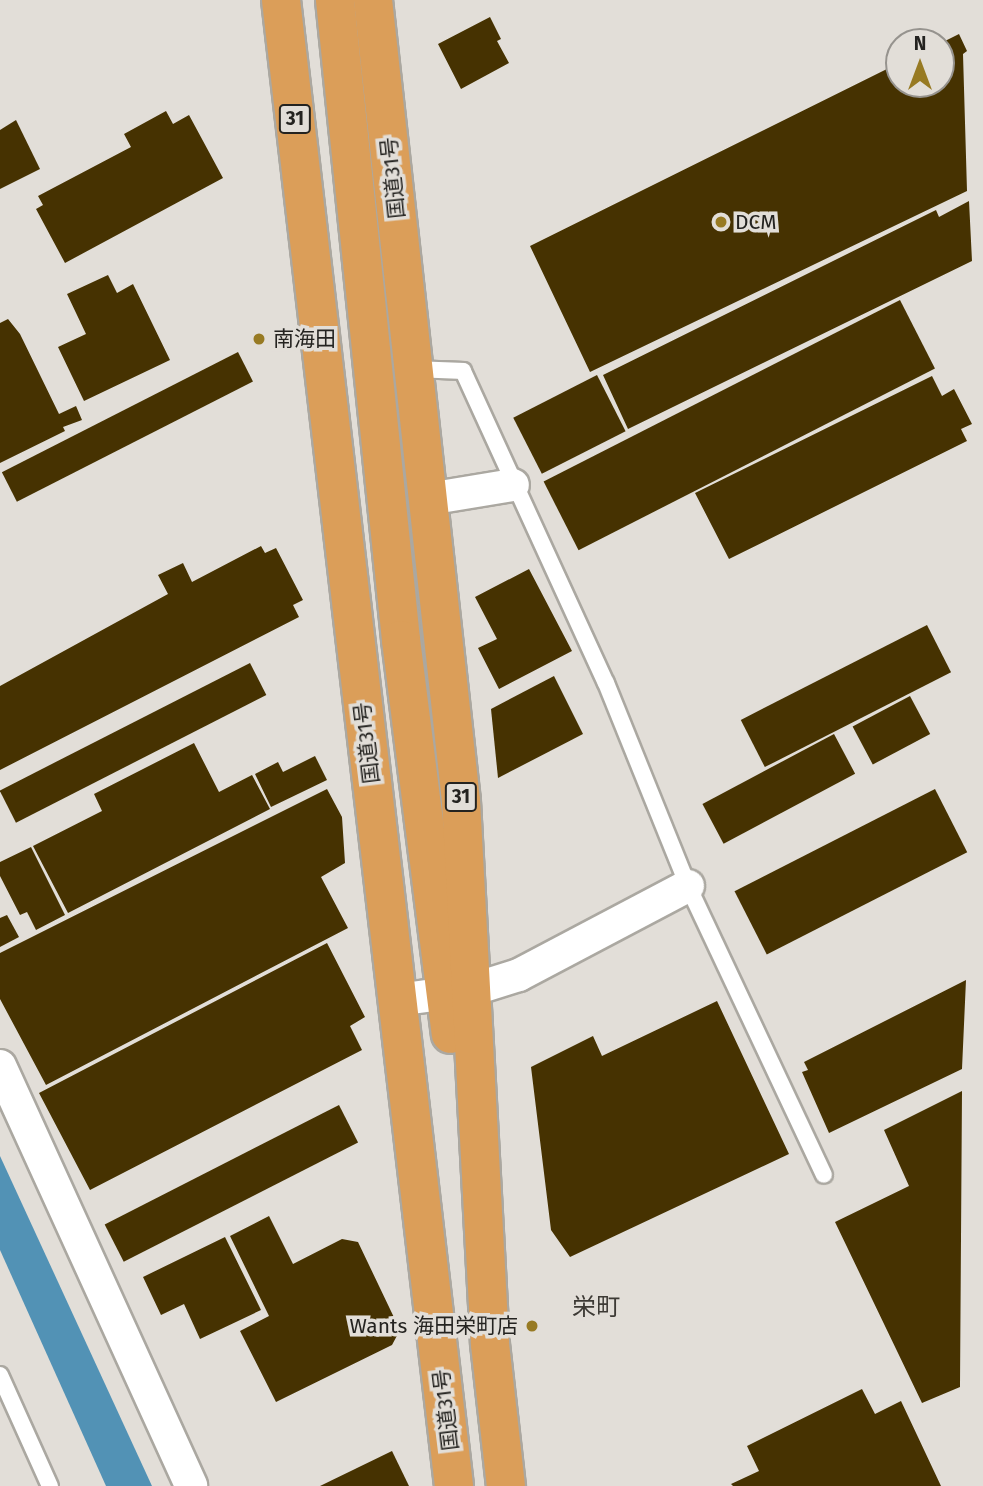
<!DOCTYPE html>
<html>
<head>
<meta charset="utf-8">
<style>
	body { margin:0 }
	#map { position:relative; width:983px; height:1486px; overflow:hidden; background:#e2ded8; font-family:"Fira Sans","Noto Sans JP",sans-serif }
	div>[style] { position:absolute }
	[style*='--x'] { left:calc(var(--x)*1px); top:calc(var(--y)*1px); width:calc(var(--w)*1px); rotate:calc(var(--a)*1deg) }
	.water>* { inset:0; background:#5292b5 }
	.building>* { inset:0; background:#463201; transform-origin:0 0 }
	.roads { filter:drop-shadow(2px 0 #aba8a1) drop-shadow(-2px 0 #aba8a1) drop-shadow(0 2px #aba8a1) drop-shadow(0 -2px #aba8a1) }
	.lane>* { height:16px; margin:-8px; padding:0 8px; transform-origin:8px; border-radius:8px; background:#fff }
	.street>* { height:32px; margin:-16px; padding:0 16px; transform-origin:16px; border-radius:16px; background:#fff }
	.highway>* { height:38px; margin:-19px; padding:0 19px; transform-origin:19px; border-radius:19px; background:#db9e59 }
	.dots>* { width:19px; height:19px; translate:-50% -50%; box-sizing:border-box; border:4px solid #e2ded8; border-radius:50% }
	span { translate:-50% -50%; white-space:nowrap; text-align:center; line-height:1.15; -webkit-text-stroke:7px #e2ded8; paint-order:stroke }
	.shield-label span { padding:2px 5px; background:#e2ded8; border:2px solid; border-radius:5px; -webkit-text-stroke-width:0 }
	.shield-label { font-size:19px; color:#242320; font-weight:700 }
	.street-label { font-size:21px; color:#242320 }
	.poi-label { font-size:21px; color:#242320 }
	.left { translate:0 -50%; text-align:left }
	.right { translate:-100% -50%; text-align:right }
	.quarter-label { font-size:24px; color:#3d3a35 }
	.north { position:absolute; left:885px; top:28px; width:70px; height:70px; box-sizing:border-box; background:#e2ded8; border:2px solid #96938e; border-radius:50%; rotate:0deg; font-size:19px; font-weight:700; line-height:28px; text-align:center; color:#242320 }
	.north::after { content:''; display:block; margin:auto; width:24px; height:32px; background:#977a23; clip-path:polygon(50% 0,100% 100%,50% 72%,0 100%) }
</style>
</head>
<body>
<div id="map">
	<div class="water">
		<div style="clip-path:polygon(0 1156px,152px 1486px,106px 1486px,0 1250px)"></div>
	</div>
	<div class="building">
		<div style="clip-path:polygon(490px 17px,501px 39px,497px 41px,509px 63px,461px 89px,438px 44px)"></div>
		<div style="clip-path:polygon(959px 34px,967px 51px,963px 54px,967px 191px,590px 372px,530px 246px,899px 63px,899px 84px,941px 84px,941px 43px)"></div>
		<div style="clip-path:polygon(166px 111px,173px 124px,189px 115px,223px 178px,65px 263px,36px 209px,43px 205px,38px 196px,131px 147px,124px 134px)"></div>
		<div style="clip-path:polygon(16px 120px,40px 169px,0 189px,0 130px)"></div>
		<div style="clip-path:polygon(969px 201px,972px 261px,628px 429px,603px 375px,936px 210px,939px 217px)"></div>
		<div style="clip-path:polygon(108px 275px,117px 293px,133px 284px,170px 360px,84px 401px,58px 347px,86px 334px,67px 294px)"></div>
		<div style="left:900px;top:300px;width:77px;height:400px;rotate:63deg"></div>
		<div style="clip-path:polygon(8px 319px,20px 334px,59px 414px,76px 406px,82px 420px,63px 427px,65px 431px,0 463px,0 323px)"></div>
		<div style="left:238px;top:352px;width:33px;height:265px;rotate:63deg"></div>
		<div style="left:597px;top:375px;width:63px;height:94px;rotate:63deg"></div>
		<div style="clip-path:polygon(932px 376px,942px 396px,954px 389px,972px 424px,961px 429px,967px 441px,729px 559px,695px 493px)"></div>
		<div style="clip-path:polygon(261px 546px,265px 553px,276px 548px,303px 600px,293px 605px,299px 617px,0 770px,0 686px,168px 594px,158px 575px,183px 563px,192px 582px)"></div>
		<div style="clip-path:polygon(529px 569px,572px 651px,499px 689px,478px 648px,497px 639px,475px 597px)"></div>
		<div style="left:927px;top:625px;width:53px;height:209px;rotate:63deg"></div>
		<div style="left:250px;top:663px;width:36px;height:281px;rotate:63deg"></div>
		<div style="clip-path:polygon(554px 676px,583px 734px,498px 778px,491px 709px)"></div>
		<div style="left:910px;top:696px;width:43px;height:65px;rotate:62deg"></div>
		<div style="left:834px;top:734px;width:45px;height:149px;rotate:62deg"></div>
		<div style="clip-path:polygon(194px 743px,219px 792px,252px 775px,270px 809px,68px 913px,33px 846px,102px 811px,94px 794px)"></div>
		<div style="clip-path:polygon(315px 756px,327px 780px,271px 807px,255px 774px,278px 762px,283px 772px)"></div>
		<div style="clip-path:polygon(327px 789px,342px 817px,345px 863px,321px 877px,348px 928px,46px 1085px,0 999px,0 953px)"></div>
		<div style="left:935px;top:789px;width:71px;height:225px;rotate:63deg"></div>
		<div style="clip-path:polygon(31px 847px,65px 915px,36px 930px,27px 912px,20px 915px,0 876px,0 862px)"></div>
		<div style="clip-path:polygon(7px 915px,19px 937px,0 947px,0 918px)"></div>
		<div style="clip-path:polygon(327px 943px,365px 1017px,350px 1026px,362px 1050px,90px 1190px,39px 1093px)"></div>
		<div style="clip-path:polygon(966px 980px,962px 1069px,829px 1133px,802px 1072px,808px 1070px,804px 1062px)"></div>
		<div style="clip-path:polygon(717px 1001px,789px 1154px,570px 1257px,551px 1230px,531px 1067px,593px 1036px,602px 1056px)"></div>
		<div style="clip-path:polygon(962px 1091px,960px 1387px,922px 1403px,835px 1222px,909px 1186px,884px 1130px)"></div>
		<div style="left:339px;top:1105px;width:42px;height:263px;rotate:63deg"></div>
		<div style="clip-path:polygon(269px 1216px,293px 1264px,342px 1239px,358px 1242px,400px 1330px,392px 1345px,276px 1402px,240px 1331px,269px 1316px,230px 1236px)"></div>
		<div style="clip-path:polygon(225px 1237px,261px 1310px,200px 1339px,184px 1304px,161px 1315px,143px 1277px)"></div>
		<div style="clip-path:polygon(862px 1389px,875px 1414px,901px 1401px,941px 1486px,733px 1486px,731px 1484px,759px 1471px,747px 1446px)"></div>
		<div style="clip-path:polygon(392px 1451px,409px 1486px,320px 1486px)"></div>
	</div>
	<div class="roads">
		<div class="lane">
			<div style="--x:414;--y:369;--w:49;--a:2.3"></div>
			<div style="--x:463;--y:371;--w:343;--a:65.4"></div>
			<div style="--x:606;--y:683;--w:219;--a:68"></div>
			<div style="--x:688;--y:886;--w:319;--a:64.8"></div>
			<div style="--x:0;--y:1375;--w:122;--a:65.8"></div>
		</div>
		<div class="street">
			<div style="--x:428;--y:499;--w:86;--a:-9.4"></div>
			<div style="--x:397;--y:1000;--w:75;--a:-7.7"></div>
			<div style="--x:471;--y:990;--w:50;--a:-17.4"></div>
			<div style="--x:519;--y:975;--w:191;--a:-27.8"></div>
			<div style="--x:0;--y:1066;--w:461;--a:65.5"></div>
		</div>
		<div class="highway">
			<div style="--x:281;--y:0;--w:1496;--a:83.36"></div>
			<div style="--x:335;--y:0;--w:643;--a:84.11"></div>
			<div style="--x:401;--y:640;--w:397;--a:82.8"></div>
			<div style="--x:373;--y:0;--w:806;--a:83.73"></div>
			<div style="--x:461;--y:801;--w:544;--a:86.94"></div>
			<div style="--x:490;--y:1344;--w:143;--a:83.6"></div>
		</div>
	</div>
	<div class="dots">
		<div style="left:721px;top:222px;background:#977a23"></div>
		<div style="left:259px;top:339px;background:#977a23"></div>
		<div style="left:532px;top:1326px;background:#977a23"></div>
	</div>
	<div class="shield-label">
		<span style="left:295px;top:119px">31</span>
		<span style="left:461px;top:797px">31</span>
	</div>
	<div class="street-label">
		<span style="left:393px;top:178px;rotate:-96deg">国道31号</span>
		<span style="left:367px;top:743px;rotate:-97deg">国道31号</span>
		<span style="left:446px;top:1410px;rotate:-97deg">国道31号</span>
	</div>
	<div class="poi-label">
		<span class="left" style="left:735px;top:222px">DCM</span>
		<span class="left" style="left:273px;top:339px">南海田</span>
		<span class="right" style="left:518px;top:1326px">Wants 海田栄町店</span>
	</div>
	<div class="quarter-label">
		<span style="left:596px;top:1308px">栄町</span>
	</div>
	<div class="north">N</div>
</div>
</body>
</html>
